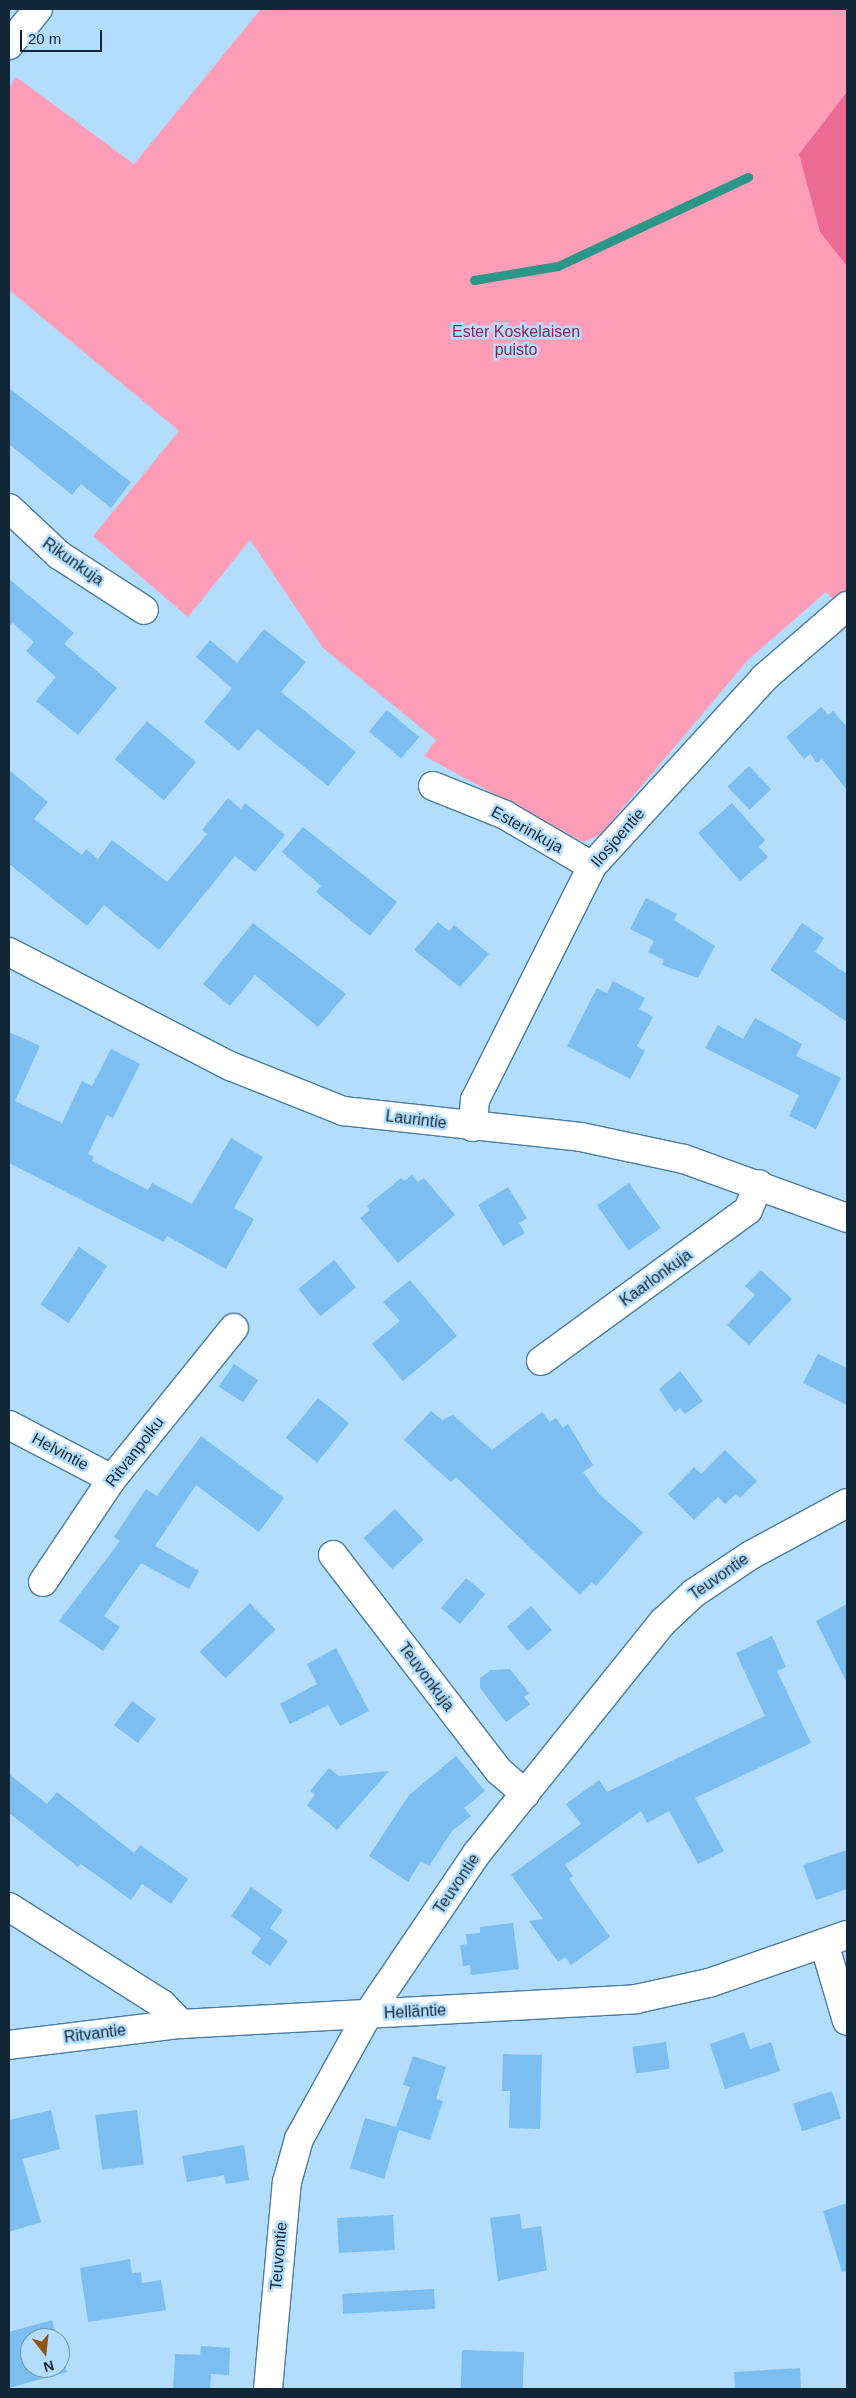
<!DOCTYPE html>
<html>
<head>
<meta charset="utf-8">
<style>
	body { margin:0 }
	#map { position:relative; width:856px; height:2398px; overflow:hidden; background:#b3ddfd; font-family:Helvetica,sans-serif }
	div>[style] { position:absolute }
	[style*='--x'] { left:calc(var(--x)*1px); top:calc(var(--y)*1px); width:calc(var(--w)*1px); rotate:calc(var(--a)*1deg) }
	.green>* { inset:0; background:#fe9db8 }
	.forest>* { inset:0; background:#eb6b95 }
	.stream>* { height:9px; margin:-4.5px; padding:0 4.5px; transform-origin:4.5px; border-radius:4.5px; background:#2b9788 }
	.building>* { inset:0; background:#7cbeef; transform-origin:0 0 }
	.roads { filter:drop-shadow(1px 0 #4a7ca1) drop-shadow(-1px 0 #4a7ca1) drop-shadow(0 1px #4a7ca1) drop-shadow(0 -1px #4a7ca1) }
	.street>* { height:28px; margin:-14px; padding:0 14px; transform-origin:14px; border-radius:14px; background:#fff }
	.secondary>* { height:28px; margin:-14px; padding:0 14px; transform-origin:14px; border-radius:14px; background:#fff }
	span { translate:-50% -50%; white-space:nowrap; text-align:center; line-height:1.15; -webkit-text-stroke:5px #b3ddfd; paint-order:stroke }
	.park-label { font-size:16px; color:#952250 }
	.street-label { font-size:16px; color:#122736 }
	.frame { position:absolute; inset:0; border:10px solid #122736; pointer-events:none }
	.north { position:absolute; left:20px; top:2328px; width:50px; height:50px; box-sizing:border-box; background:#b3ddfd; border:1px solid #7394ad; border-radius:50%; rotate:164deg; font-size:14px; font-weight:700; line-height:20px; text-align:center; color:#122736 }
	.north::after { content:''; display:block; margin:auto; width:18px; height:22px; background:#905414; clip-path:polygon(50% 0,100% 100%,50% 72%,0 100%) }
	.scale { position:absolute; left:20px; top:30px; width:82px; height:22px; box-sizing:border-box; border:2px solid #122736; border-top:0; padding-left:6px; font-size:15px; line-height:18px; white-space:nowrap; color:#122736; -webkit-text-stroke:4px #b3ddfd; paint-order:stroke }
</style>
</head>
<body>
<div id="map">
	<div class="green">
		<div style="clip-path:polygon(261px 9px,847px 9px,847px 597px,837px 604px,826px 592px,748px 660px,600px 835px,583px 842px,424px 756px,436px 740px,323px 648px,250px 540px,188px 617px,93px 536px,179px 431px,9px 290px,9px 88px,16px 77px,134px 164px)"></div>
	</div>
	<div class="forest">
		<div style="clip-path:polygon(847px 92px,847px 266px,820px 232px,799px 154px)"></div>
	</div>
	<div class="stream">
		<div style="--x:474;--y:280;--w:85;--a:-9.5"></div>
		<div style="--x:558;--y:266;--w:210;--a:-25.1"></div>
	</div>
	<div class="building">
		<div style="clip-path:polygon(9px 388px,131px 482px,111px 508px,81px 484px,72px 495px,9px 444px)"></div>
		<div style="clip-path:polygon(9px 579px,74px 633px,64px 644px,117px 688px,78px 735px,36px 701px,56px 677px,26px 651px,34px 642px,13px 623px,9px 627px)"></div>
		<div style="clip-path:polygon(264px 629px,306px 662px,281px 692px,356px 752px,328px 786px,257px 729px,239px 751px,204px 722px,232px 688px,196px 657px,210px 640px,237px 663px)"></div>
		<div style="clip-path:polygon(821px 707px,828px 715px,833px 711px,847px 727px,847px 790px,822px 759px,817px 763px,810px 754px,804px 759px,786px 737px)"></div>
		<div style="left:387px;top:710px;width:42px;height:28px;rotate:40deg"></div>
		<div style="left:147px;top:721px;width:64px;height:50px;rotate:40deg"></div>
		<div style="left:749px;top:766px;width:32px;height:30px;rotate:46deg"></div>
		<div style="clip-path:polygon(9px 770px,48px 802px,34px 819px,82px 855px,86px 849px,98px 859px,112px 840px,167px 882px,207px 834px,202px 830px,228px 798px,241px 809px,245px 803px,285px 835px,255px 872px,235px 856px,159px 950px,104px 905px,87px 926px,9px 864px)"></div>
		<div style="clip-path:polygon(732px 803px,765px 840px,759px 847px,768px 857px,740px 881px,698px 833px)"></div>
		<div style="clip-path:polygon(303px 827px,397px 902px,370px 936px,316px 892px,321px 886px,282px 852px)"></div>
		<div style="clip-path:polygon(646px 898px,677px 914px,674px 920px,715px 946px,698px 978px,662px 965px,664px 960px,648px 952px,654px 941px,630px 929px)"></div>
		<div style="clip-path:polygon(438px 922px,449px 931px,454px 925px,489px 954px,460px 987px,414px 950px)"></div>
		<div style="clip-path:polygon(253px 923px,346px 994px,318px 1027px,255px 975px,230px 1006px,203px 984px)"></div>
		<div style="clip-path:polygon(802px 923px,824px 938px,815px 952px,847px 974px,847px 1022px,770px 970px)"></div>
		<div style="clip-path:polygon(613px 981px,645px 998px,639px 1009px,653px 1017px,637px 1046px,645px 1051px,630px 1079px,567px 1046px,597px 988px,607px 993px)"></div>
		<div style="clip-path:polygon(755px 1018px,802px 1044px,796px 1056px,841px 1078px,816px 1129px,789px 1116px,799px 1095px,705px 1048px,718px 1025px,743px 1039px)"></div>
		<div style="clip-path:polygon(9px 1032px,40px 1046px,15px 1101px,62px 1123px,82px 1081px,92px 1086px,111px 1049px,140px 1064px,113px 1118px,107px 1115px,88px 1154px,94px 1157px,92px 1161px,148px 1190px,152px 1183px,192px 1204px,231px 1138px,263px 1157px,234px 1208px,254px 1219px,226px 1269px,167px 1236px,164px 1242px,9px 1163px)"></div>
		<div style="clip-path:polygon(412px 1175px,418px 1182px,424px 1178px,455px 1215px,398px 1263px,360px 1218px,370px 1210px,367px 1206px,401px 1178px,404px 1181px)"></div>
		<div style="left:629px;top:1183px;width:55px;height:39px;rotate:55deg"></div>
		<div style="clip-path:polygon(508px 1187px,527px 1218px,519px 1223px,525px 1233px,503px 1246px,478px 1205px)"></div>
		<div style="left:79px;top:1247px;width:34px;height:69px;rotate:34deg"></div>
		<div style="left:334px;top:1260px;width:35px;height:46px;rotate:51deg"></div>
		<div style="clip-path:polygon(761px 1270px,792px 1299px,749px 1345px,727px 1325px,755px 1295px,745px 1286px)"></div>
		<div style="clip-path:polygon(410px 1280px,457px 1336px,403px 1381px,372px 1344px,400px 1321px,383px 1302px)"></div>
		<div style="clip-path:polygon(818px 1354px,847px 1368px,847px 1405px,803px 1383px)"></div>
		<div style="left:234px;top:1364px;width:29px;height:27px;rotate:34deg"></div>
		<div style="clip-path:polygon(680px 1371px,703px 1401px,685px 1414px,680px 1408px,675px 1412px,659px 1389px)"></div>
		<div style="left:318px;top:1398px;width:40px;height:51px;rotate:39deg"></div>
		<div style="clip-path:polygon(431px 1411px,442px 1420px,453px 1415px,492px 1450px,542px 1412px,550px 1422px,556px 1418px,563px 1428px,568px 1424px,593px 1465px,583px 1472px,600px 1495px,643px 1532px,596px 1586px,592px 1582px,580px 1595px,456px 1477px,451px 1482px,404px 1440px)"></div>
		<div style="clip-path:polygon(201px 1436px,284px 1498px,259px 1532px,196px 1485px,155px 1546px,199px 1571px,189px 1589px,141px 1563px,104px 1616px,120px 1627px,103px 1651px,59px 1621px,120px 1541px,114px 1537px,146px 1489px,157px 1496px)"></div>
		<div style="clip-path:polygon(725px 1450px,757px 1481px,740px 1498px,736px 1494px,725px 1504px,718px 1497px,694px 1520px,668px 1494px,694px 1467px,701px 1474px)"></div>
		<div style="left:395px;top:1509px;width:42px;height:43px;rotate:47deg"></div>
		<div style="left:466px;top:1578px;width:25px;height:39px;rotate:40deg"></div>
		<div style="left:250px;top:1603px;width:37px;height:70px;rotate:46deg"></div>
		<div style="clip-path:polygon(847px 1604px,847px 1683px,816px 1621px)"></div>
		<div style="left:531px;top:1606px;width:32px;height:32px;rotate:49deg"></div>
		<div style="clip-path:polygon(772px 1636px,786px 1667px,777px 1671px,811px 1743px,695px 1798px,724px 1851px,698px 1864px,669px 1811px,647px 1823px,641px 1811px,565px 1865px,573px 1876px,569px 1879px,610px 1937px,571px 1965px,565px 1957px,558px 1962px,529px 1921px,543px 1919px,511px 1875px,581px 1824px,566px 1804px,599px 1780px,607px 1792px,765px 1716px,736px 1653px)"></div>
		<div style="clip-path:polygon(336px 1648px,369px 1711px,340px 1726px,328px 1705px,290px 1724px,280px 1704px,317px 1684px,307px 1664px)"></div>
		<div style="clip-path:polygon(510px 1669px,529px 1693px,524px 1697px,530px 1704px,506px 1722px,480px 1688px,480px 1678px,491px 1670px)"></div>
		<div style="left:132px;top:1701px;width:30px;height:30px;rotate:37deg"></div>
		<div style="clip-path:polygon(456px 1756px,485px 1791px,464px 1808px,471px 1816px,452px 1831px,429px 1866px,421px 1861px,408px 1882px,369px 1856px,409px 1795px)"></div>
		<div style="clip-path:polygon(329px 1768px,339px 1776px,389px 1771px,337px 1830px,307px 1805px,315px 1795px,310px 1791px)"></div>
		<div style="clip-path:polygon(9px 1774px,47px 1804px,57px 1792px,134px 1853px,140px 1845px,188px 1879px,171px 1904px,142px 1884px,131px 1900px,81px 1864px,78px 1867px,9px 1813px)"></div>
		<div style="clip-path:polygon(847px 1850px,847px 1889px,816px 1900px,803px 1865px)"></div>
		<div style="clip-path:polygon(251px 1887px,283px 1910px,270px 1928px,288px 1941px,270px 1966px,251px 1953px,261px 1938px,231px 1916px)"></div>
		<div style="clip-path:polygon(513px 1923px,519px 1969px,471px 1975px,470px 1965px,463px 1966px,460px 1945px,467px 1944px,466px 1934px,480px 1933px,480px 1927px)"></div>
		<div style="clip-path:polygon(744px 2032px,750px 2049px,771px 2042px,780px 2071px,725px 2089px,710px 2044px)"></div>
		<div style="left:666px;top:2042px;width:27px;height:34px;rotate:82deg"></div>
		<div style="clip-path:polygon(503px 2054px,542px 2055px,540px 2129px,509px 2128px,510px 2091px,502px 2091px)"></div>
		<div style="clip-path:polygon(413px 2056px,446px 2067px,436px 2099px,443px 2101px,430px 2140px,399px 2130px,384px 2179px,350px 2168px,365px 2118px,396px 2127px,410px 2087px,403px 2085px)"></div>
		<div style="left:832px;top:2091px;width:29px;height:41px;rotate:72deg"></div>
		<div style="clip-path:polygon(51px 2110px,60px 2149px,22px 2159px,41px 2222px,9px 2232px,9px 2120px)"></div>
		<div style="left:137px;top:2110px;width:55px;height:42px;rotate:83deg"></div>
		<div style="clip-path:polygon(244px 2145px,249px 2180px,226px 2184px,224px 2175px,187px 2182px,182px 2156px)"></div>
		<div style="clip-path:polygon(847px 2203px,847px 2271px,842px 2272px,823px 2211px)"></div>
		<div style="clip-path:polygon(520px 2214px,522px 2229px,541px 2226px,547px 2270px,498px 2281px,490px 2218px)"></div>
		<div style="left:393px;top:2215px;width:35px;height:56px;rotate:87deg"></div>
		<div style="clip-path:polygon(130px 2259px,132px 2273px,141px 2272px,142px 2283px,161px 2280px,166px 2310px,88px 2322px,80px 2268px)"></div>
		<div style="left:434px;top:2289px;width:20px;height:92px;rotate:87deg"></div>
		<div style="clip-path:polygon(52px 2320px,57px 2338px,30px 2338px,30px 2368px,60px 2368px,60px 2348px,67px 2372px,9px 2388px,9px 2332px)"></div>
		<div style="clip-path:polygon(201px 2346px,230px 2348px,229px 2375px,211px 2374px,210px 2389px,173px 2389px,175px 2354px,200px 2355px)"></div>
		<div style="left:462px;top:2350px;width:62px;height:39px;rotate:2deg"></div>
		<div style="clip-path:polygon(800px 2368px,801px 2389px,735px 2389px,734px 2372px)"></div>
	</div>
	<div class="roads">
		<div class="street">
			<div style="--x:9;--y:45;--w:46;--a:-51.1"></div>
			<div style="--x:9;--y:508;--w:69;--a:43.2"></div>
			<div style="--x:59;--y:555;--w:101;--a:32.9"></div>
			<div style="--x:433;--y:786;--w:78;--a:21.9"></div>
			<div style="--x:505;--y:815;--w:101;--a:30.4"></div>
			<div style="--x:473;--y:1127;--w:27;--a:-86"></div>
			<div style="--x:475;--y:1100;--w:262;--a:-63.4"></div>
			<div style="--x:592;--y:866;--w:255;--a:-47.5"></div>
			<div style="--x:764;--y:678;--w:110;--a:-40.9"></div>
			<div style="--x:541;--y:1361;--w:256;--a:-36.1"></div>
			<div style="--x:748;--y:1210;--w:28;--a:-67"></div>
			<div style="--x:9;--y:1425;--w:116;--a:27.7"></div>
			<div style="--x:333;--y:1555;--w:272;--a:52.5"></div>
			<div style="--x:499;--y:1771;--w:35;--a:41"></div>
			<div style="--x:43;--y:1582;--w:124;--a:-56.2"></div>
			<div style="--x:112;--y:1479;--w:194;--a:-51.1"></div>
			<div style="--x:9;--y:1907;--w:181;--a:32.4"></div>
			<div style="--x:162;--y:2004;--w:28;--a:46"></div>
			<div style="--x:181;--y:2024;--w:456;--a:-3.1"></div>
			<div style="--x:636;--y:1999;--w:75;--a:-12.4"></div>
			<div style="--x:709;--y:1983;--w:146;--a:-19.2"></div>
			<div style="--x:824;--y:1943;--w:81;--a:73.6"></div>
			<div style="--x:9;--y:2045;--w:173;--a:-7"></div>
			<div style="--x:268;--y:2389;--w:208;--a:-84.8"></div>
			<div style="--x:287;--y:2182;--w:45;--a:-74.4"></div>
			<div style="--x:299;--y:2139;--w:143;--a:-61.1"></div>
			<div style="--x:368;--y:2014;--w:194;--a:-55.9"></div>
			<div style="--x:477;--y:1853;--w:297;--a:-51.2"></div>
			<div style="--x:663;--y:1622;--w:42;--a:-43.1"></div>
			<div style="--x:694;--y:1593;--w:69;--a:-33.7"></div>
			<div style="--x:751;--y:1555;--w:109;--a:-28.4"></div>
		</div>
		<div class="secondary">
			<div style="--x:9;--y:952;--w:249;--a:27.3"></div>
			<div style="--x:230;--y:1066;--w:122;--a:21.7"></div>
			<div style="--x:343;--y:1111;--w:239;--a:6.2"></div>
			<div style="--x:581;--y:1137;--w:105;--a:12.1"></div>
			<div style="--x:684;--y:1159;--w:173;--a:19.9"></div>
		</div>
	</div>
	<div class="park-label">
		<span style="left:516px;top:341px">Ester Koskelaisen<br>puisto</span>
	</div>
	<div class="street-label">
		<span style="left:73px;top:562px;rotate:35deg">Rikunkuja</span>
		<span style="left:527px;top:830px;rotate:29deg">Esterinkuja</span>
		<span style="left:618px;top:838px;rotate:-49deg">Ilosjoentie</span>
		<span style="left:416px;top:1120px;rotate:7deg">Laurintie</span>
		<span style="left:656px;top:1278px;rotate:-36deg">Kaarlonkuja</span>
		<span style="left:60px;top:1452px;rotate:28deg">Helvintie</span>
		<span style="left:135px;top:1452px;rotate:-52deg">Ritvanpolku</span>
		<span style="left:719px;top:1577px;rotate:-35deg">Teuvontie</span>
		<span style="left:426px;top:1677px;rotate:53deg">Teuvonkuja</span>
		<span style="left:457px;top:1884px;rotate:-56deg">Teuvontie</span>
		<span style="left:415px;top:2012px;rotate:-3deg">Helläntie</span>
		<span style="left:95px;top:2034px;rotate:-7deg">Ritvantie</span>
		<span style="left:279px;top:2256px;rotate:-85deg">Teuvontie</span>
	</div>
	<div class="frame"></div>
	<div class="north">N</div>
	<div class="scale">20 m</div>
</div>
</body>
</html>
